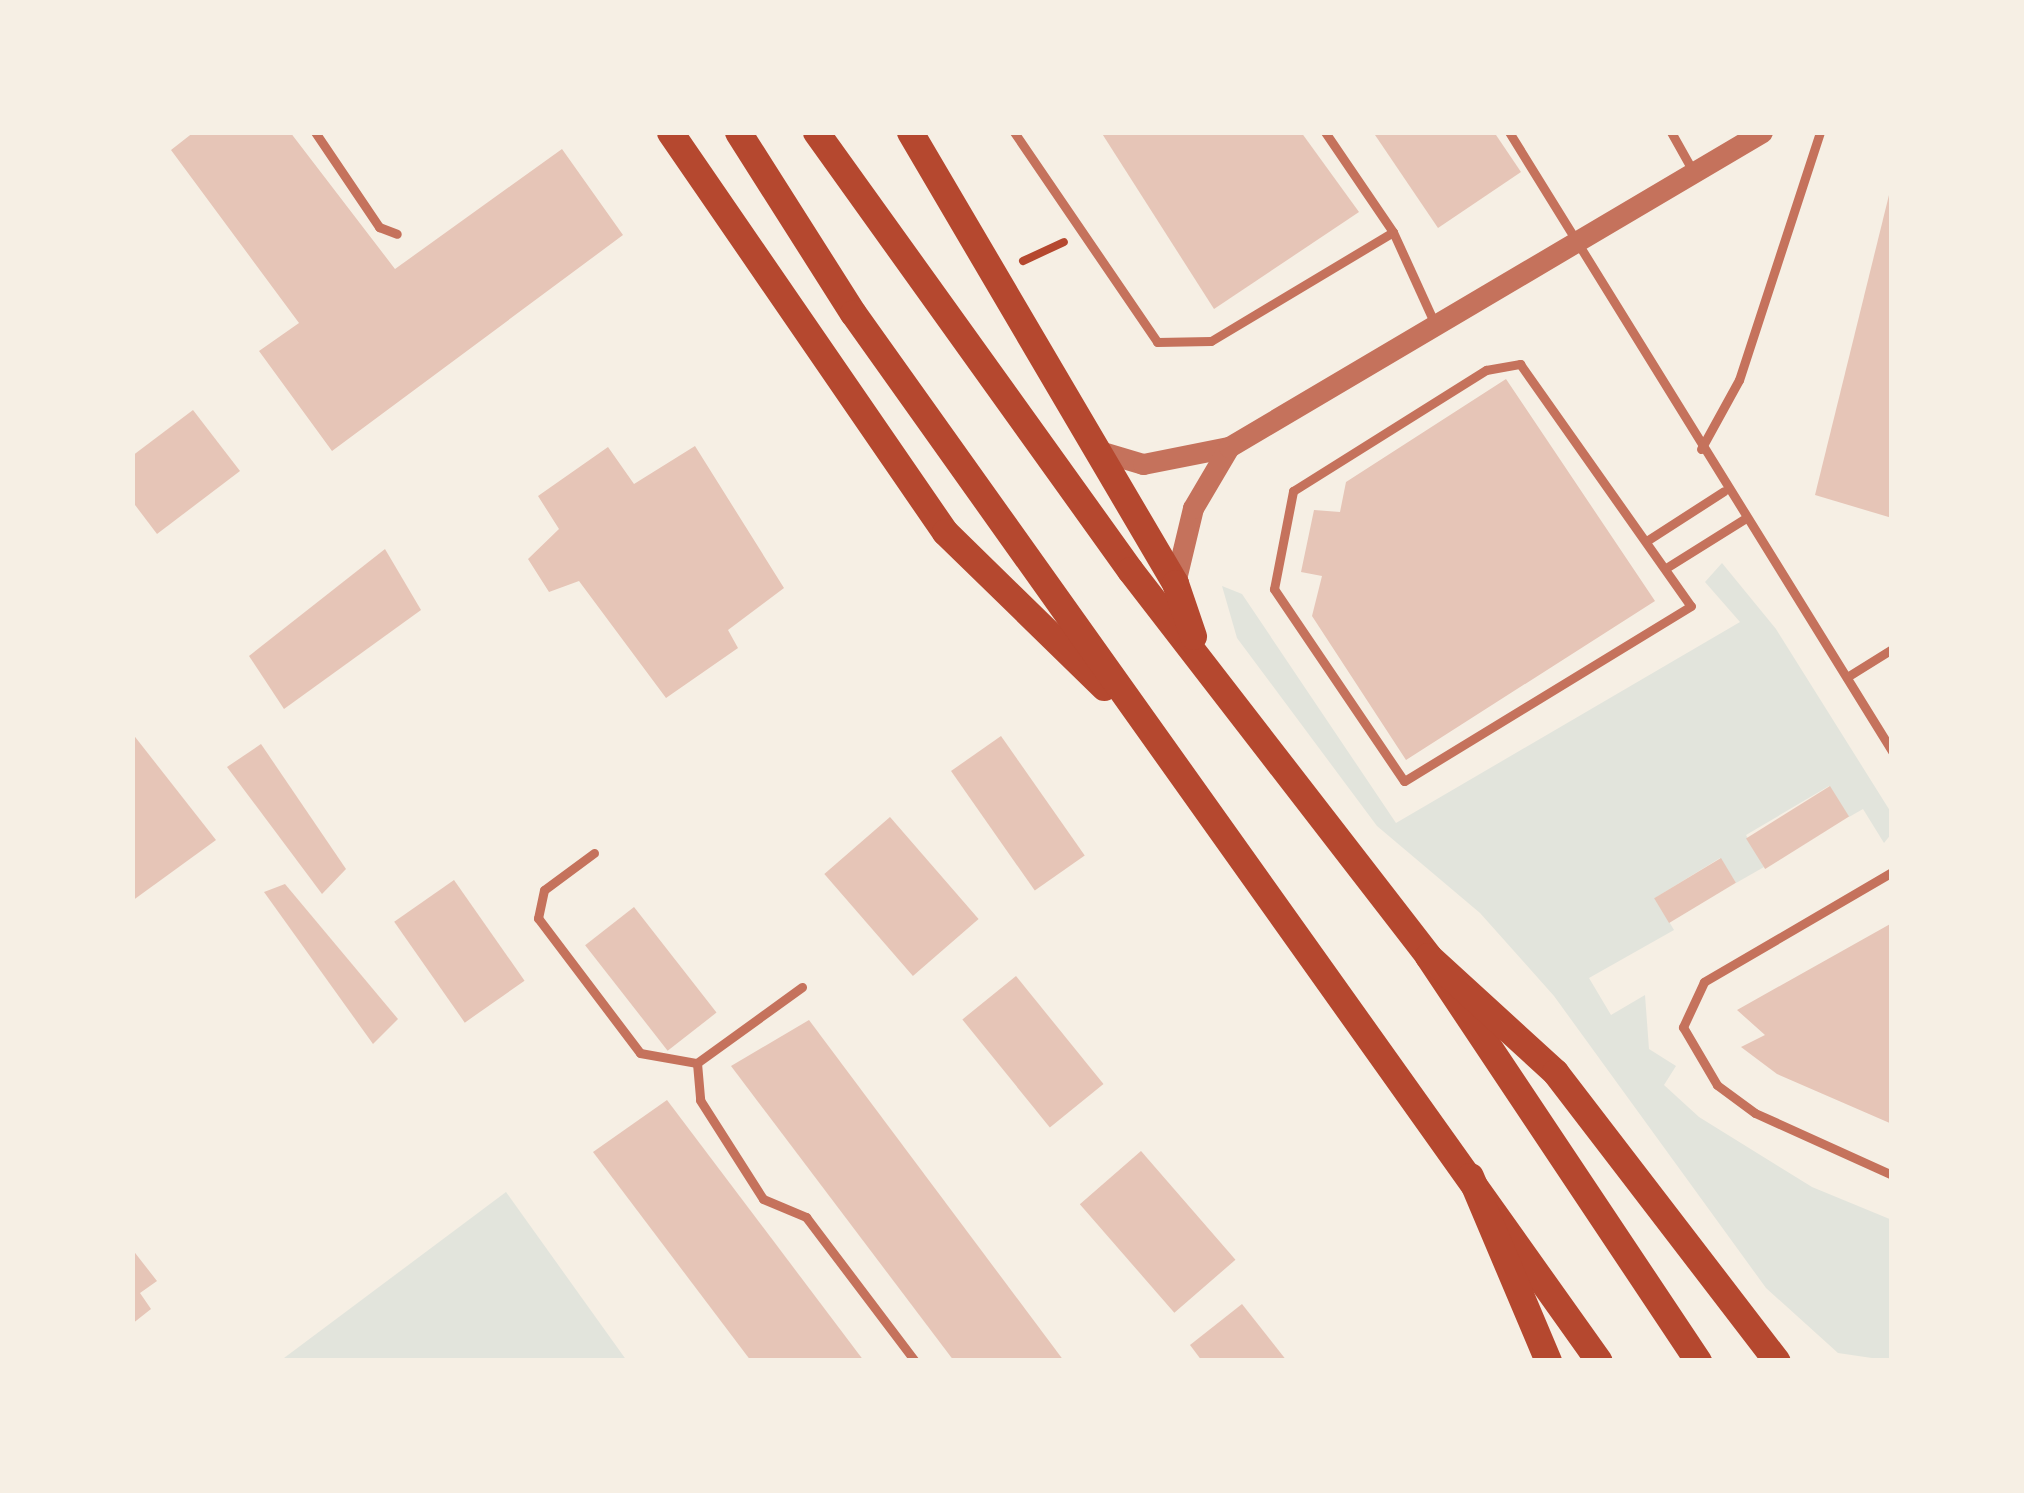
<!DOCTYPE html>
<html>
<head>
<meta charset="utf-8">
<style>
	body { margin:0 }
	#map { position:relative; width:2024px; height:1493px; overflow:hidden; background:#f6efe4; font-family:"Playfair Display",serif }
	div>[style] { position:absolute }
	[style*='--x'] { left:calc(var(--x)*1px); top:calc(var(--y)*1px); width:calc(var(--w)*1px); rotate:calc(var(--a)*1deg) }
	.green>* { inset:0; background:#e2e4dc }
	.building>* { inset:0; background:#e6c5b7; transform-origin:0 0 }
	.path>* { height:8px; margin:-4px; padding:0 4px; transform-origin:4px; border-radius:4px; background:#b5482f }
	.service>* { height:9px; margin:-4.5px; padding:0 4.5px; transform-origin:4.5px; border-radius:4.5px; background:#c5725c }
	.tertiary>* { height:21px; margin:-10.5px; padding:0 10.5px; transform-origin:10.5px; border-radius:10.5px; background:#c5725c }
	.primary>* { height:27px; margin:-13.5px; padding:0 13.5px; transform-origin:13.5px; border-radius:13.5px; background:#b5482f }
	.trunk>* { height:27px; margin:-13.5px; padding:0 13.5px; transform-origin:13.5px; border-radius:13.5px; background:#b5482f }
	span { translate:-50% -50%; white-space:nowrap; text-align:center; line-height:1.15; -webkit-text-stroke:9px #f6efe4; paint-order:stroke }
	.frame { position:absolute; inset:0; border:135px solid #f6efe4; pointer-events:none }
</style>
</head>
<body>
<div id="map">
	<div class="green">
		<div style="clip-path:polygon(1722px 563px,1776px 629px,1892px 814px,1892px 833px,1884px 843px,1863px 809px,1849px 817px,1829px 786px,1746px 835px,1764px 867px,1736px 883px,1720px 858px,1655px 898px,1674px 930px,1589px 978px,1611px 1015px,1645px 995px,1649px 1049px,1676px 1066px,1664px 1085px,1699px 1117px,1812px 1187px,1892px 1220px,1892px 1361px,1838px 1353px,1766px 1288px,1554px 996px,1480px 913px,1377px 826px,1237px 638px,1222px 586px,1242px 594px,1396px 823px,1740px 622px,1705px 582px)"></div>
		<div style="clip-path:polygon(506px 1192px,627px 1361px,280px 1361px)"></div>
	</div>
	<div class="building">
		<div style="clip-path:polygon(194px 132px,290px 132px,395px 269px,562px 149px,623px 235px,332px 451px,259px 351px,299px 323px,171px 150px)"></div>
		<div style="clip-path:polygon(1101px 132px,1301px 132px,1359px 212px,1214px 309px)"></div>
		<div style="clip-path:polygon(1373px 132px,1494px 132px,1521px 172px,1438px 228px)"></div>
		<div style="clip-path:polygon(1890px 191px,1892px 191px,1892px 518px,1815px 495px)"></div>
		<div style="clip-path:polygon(1506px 379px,1655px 601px,1406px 760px,1312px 616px,1322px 576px,1301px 572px,1314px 510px,1340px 512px,1346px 482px)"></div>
		<div style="clip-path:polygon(193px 410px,240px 471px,157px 534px,132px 501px,132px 456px)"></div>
		<div style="clip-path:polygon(695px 446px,784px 588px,728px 630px,738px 648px,666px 698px,579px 581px,549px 592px,528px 559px,559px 529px,538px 496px,608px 447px,634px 484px)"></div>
		<div style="clip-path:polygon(385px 549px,421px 610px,284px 709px,249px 656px)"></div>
		<div style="clip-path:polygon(132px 733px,216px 840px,132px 901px)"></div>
		<div style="left:1001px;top:736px;width:146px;height:61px;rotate:55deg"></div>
		<div style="clip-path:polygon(261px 744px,346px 869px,322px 894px,227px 767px)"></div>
		<div style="left:1830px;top:786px;width:36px;height:99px;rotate:58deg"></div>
		<div style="left:890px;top:817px;width:135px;height:87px;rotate:49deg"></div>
		<div style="left:1721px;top:858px;width:29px;height:78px;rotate:59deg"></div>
		<div style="left:454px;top:880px;width:123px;height:73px;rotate:55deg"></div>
		<div style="clip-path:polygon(285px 884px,398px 1019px,373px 1044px,264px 892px)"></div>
		<div style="left:634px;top:907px;width:134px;height:62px;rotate:52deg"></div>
		<div style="clip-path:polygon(1892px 923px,1892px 1124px,1777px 1074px,1741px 1047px,1765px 1035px,1737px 1010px)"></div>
		<div style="left:1016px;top:976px;width:139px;height:69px;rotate:51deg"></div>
		<div style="clip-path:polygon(809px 1020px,1064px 1361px,954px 1361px,731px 1066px)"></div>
		<div style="clip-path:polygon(667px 1100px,864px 1361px,751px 1361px,593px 1152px)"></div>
		<div style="left:1141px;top:1151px;width:144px;height:81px;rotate:49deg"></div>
		<div style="clip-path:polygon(132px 1249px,157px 1281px,140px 1293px,151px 1309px,132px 1324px)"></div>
		<div style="clip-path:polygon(1242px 1304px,1287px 1361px,1202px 1361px,1190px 1345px)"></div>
	</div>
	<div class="path">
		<div style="--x:1023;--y:261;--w:45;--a:-24.9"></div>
	</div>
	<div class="service">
		<div style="--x:315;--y:132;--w:115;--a:56"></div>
		<div style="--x:379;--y:227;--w:19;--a:21"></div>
		<div style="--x:1014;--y:132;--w:254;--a:55.7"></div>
		<div style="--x:1157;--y:342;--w:54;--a:-1.1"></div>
		<div style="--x:1211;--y:341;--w:212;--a:-30.9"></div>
		<div style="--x:1325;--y:132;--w:121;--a:55.8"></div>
		<div style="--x:1393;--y:232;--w:99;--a:65.5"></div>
		<div style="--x:1509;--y:132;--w:728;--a:58.25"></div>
		<div style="--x:1671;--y:132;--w:47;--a:60.7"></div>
		<div style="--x:1520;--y:364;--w:296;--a:54.8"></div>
		<div style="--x:1691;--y:606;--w:336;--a:148.6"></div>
		<div style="--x:1404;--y:781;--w:232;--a:-124.1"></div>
		<div style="--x:1274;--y:589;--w:100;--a:-79"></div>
		<div style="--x:1293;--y:491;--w:228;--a:-32.1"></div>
		<div style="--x:1486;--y:370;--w:35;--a:-10"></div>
		<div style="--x:1701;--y:449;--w:79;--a:-61.2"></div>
		<div style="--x:1739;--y:380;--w:261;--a:-71.9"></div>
		<div style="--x:1648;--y:540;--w:90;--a:-32.8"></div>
		<div style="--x:1666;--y:568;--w:94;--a:-32"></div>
		<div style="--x:1847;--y:677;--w:53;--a:-31.9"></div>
		<div style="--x:594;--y:853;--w:62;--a:143.5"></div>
		<div style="--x:544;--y:890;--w:29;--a:102"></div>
		<div style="--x:538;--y:918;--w:169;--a:52.9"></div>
		<div style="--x:640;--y:1053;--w:58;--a:10"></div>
		<div style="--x:1892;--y:872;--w:218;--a:149.7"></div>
		<div style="--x:1704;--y:982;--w:50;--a:115"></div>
		<div style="--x:1683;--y:1027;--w:67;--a:59.6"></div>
		<div style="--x:1717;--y:1085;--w:47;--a:36.4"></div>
		<div style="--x:1755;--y:1113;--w:150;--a:24.3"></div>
		<div style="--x:802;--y:987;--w:130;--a:144.1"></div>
		<div style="--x:697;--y:1063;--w:37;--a:85"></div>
		<div style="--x:700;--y:1100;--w:117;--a:57.5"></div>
		<div style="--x:763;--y:1199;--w:47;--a:22.7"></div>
		<div style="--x:806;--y:1217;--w:181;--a:52.9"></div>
	</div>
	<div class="tertiary">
		<div style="--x:1096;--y:450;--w:49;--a:16.6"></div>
		<div style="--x:1143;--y:464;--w:88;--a:-11.2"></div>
		<div style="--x:1175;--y:583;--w:77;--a:-76.5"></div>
		<div style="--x:1193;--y:508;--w:71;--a:-59.5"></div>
		<div style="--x:1229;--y:447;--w:619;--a:-30.58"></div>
	</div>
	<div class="primary">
		<div style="--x:670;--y:132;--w:485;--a:55.5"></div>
		<div style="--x:945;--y:532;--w:222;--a:44.3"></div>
		<div style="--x:738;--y:132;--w:214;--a:57.6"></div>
		<div style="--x:853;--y:313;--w:1286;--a:54.56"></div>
		<div style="--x:816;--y:132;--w:539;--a:54.36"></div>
		<div style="--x:1130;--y:570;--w:488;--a:52.3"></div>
		<div style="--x:1428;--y:956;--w:487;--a:56.3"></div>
		<div style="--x:910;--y:132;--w:523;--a:59.56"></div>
		<div style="--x:1175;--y:583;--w:56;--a:71.2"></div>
	</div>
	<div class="trunk">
		<div style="--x:1428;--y:956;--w:172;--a:42.4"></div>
		<div style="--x:1555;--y:1072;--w:364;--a:52.5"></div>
		<div style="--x:1470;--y:1176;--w:201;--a:67.1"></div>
	</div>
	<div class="frame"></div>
</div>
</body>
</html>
